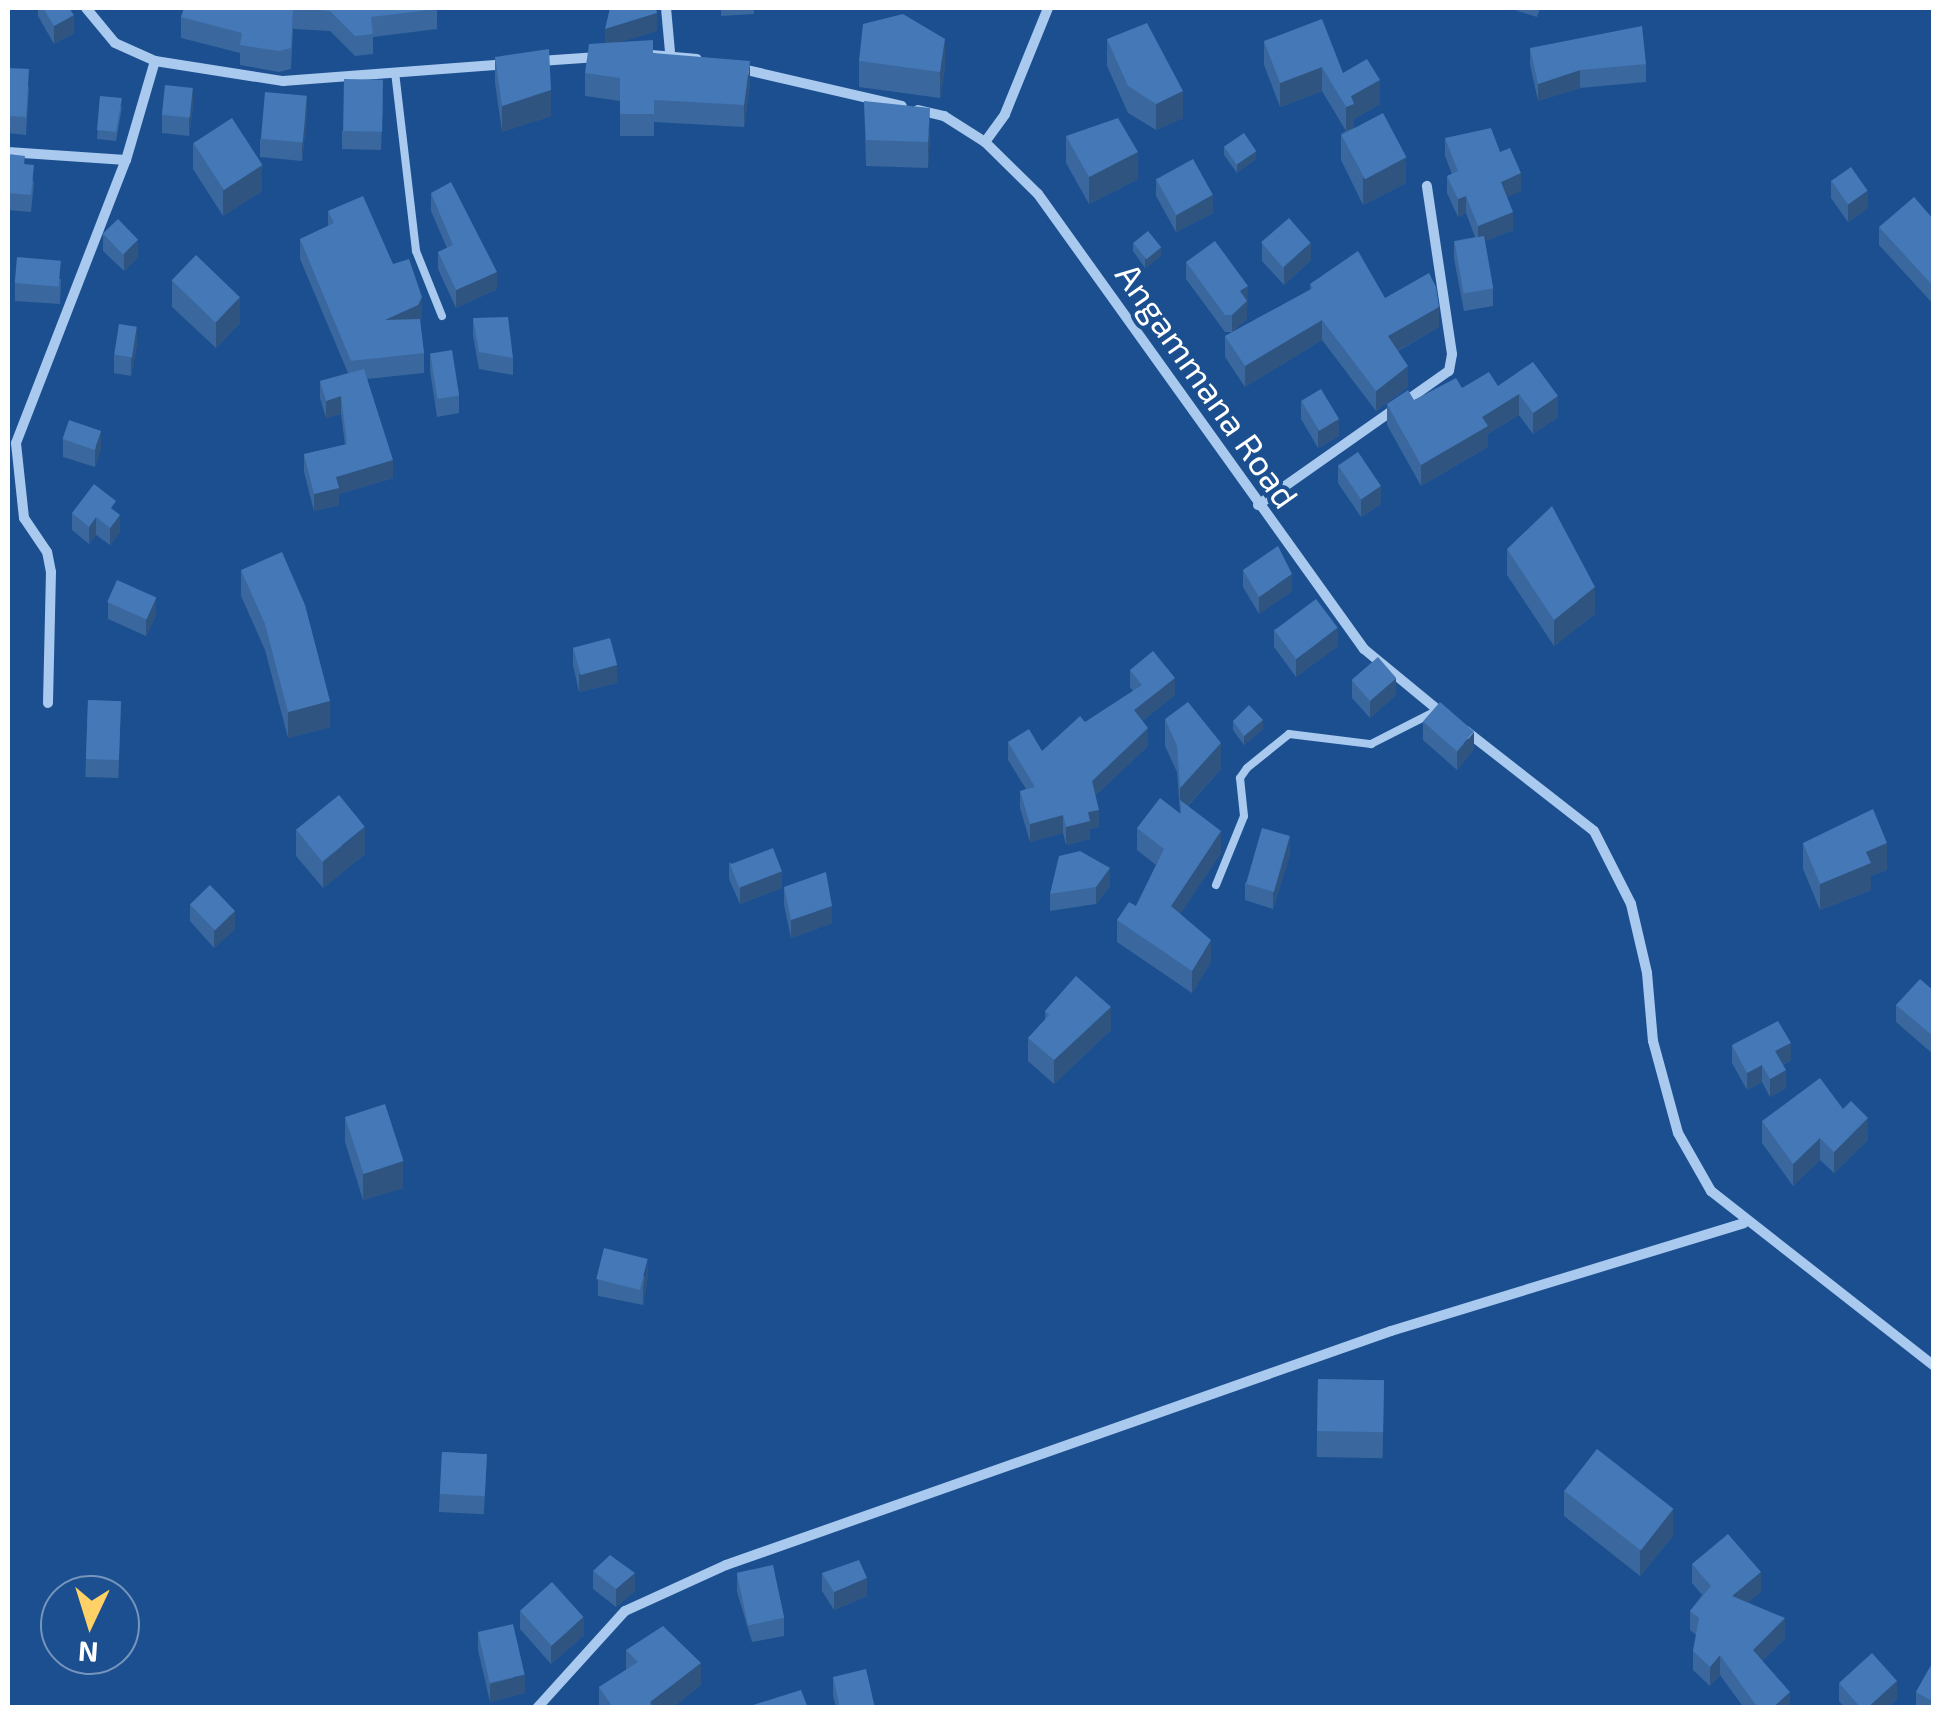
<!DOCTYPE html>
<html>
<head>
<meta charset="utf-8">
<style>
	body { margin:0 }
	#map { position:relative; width:1941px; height:1715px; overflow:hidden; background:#1b4f8f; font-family:"Exo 2",sans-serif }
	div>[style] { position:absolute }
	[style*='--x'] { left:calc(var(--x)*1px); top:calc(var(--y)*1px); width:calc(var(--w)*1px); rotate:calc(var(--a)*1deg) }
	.service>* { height:8px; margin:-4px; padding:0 4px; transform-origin:4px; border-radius:4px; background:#a9c9ee }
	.minor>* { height:10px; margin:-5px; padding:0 5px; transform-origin:5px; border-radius:5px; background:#a9c9ee }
	.wall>* { inset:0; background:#3a679d; transform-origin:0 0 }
	.shaded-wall>* { inset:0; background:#305480 }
	.building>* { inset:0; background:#4478b7; transform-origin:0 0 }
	span { translate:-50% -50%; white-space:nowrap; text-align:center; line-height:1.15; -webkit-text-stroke:8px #1b4f8f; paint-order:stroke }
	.street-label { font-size:35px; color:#fff }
	.frame { position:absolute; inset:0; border:10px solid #fff; pointer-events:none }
	.north { position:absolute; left:40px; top:1575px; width:100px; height:100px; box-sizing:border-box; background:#1b4f8f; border:2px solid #7695bc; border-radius:50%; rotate:184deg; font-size:28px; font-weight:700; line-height:40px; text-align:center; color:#fff }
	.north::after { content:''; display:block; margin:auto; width:35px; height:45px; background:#ffd166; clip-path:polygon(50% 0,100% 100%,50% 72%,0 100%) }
</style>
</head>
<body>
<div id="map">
	<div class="service">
		<div style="--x:395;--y:72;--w:180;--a:83.3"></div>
		<div style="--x:416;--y:251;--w:70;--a:68.2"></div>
		<div style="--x:1216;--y:885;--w:74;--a:-67.9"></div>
		<div style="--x:1244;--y:816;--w:38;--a:-96"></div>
		<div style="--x:1240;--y:778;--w:12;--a:-55"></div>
		<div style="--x:1247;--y:768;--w:54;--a:-39"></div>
		<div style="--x:1289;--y:734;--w:83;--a:7"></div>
		<div style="--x:1371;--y:744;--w:71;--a:-26.9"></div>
	</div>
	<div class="minor">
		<div style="--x:86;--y:8;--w:45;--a:50.4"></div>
		<div style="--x:115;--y:43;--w:44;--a:24.2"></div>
		<div style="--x:155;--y:61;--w:130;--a:8.9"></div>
		<div style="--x:283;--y:81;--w:226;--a:-4.3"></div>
		<div style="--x:666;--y:8;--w:44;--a:84.8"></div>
		<div style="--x:640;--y:54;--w:57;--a:5"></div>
		<div style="--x:540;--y:61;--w:58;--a:-3.9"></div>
		<div style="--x:738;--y:68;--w:168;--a:13"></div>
		<div style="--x:918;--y:110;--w:27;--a:13"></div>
		<div style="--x:944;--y:116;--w:49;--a:32.4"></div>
		<div style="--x:985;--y:142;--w:74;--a:44.5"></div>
		<div style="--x:1038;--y:194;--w:560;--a:54.38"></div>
		<div style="--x:1364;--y:649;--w:104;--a:39.5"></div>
		<div style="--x:985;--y:142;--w:34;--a:-54"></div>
		<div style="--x:1005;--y:114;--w:114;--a:-67.9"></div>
		<div style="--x:8;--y:152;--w:118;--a:3.9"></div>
		<div style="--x:126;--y:160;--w:103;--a:-73.7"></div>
		<div style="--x:1258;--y:505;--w:233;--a:-35.1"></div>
		<div style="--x:1449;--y:371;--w:17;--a:-80"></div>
		<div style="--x:1452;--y:354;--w:170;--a:-98.5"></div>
		<div style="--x:48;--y:703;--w:131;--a:-88.7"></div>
		<div style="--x:51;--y:572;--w:20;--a:-101"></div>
		<div style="--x:47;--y:552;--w:41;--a:-124.1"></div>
		<div style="--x:24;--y:518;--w:75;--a:-96.1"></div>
		<div style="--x:16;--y:443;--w:304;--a:-68.8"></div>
		<div style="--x:1466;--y:731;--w:162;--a:38"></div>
		<div style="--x:1594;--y:831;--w:82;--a:63.1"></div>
		<div style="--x:1631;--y:904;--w:71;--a:76.9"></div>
		<div style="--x:1647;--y:973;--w:68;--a:85"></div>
		<div style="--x:1653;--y:1041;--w:95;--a:74.8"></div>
		<div style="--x:1678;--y:1133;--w:67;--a:60.4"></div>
		<div style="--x:1711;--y:1191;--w:283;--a:38.1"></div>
		<div style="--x:537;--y:1708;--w:131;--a:-47.8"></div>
		<div style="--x:625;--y:1611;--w:111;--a:-24.5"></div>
		<div style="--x:726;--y:1565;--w:705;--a:-19.39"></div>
		<div style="--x:1391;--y:1331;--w:369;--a:-17"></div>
	</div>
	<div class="wall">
		<div style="clip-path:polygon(38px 8px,69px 8px,74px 33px,54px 44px,38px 16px)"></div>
		<div style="clip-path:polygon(184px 8px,437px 8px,437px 29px,373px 37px,373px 54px,355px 56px,330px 31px,293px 29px,291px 69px,279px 72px,240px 65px,240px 53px,181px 38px,181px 17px)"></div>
		<div style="clip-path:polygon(721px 8px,754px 8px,754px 14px,721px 16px)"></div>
		<div style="clip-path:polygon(1508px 8px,1540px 8px,1537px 17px)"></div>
		<div style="clip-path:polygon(657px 31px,619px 42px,750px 83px,744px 127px,654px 122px,654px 136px,620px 136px,620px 101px,585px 96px,585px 73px,605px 43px)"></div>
		<div style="clip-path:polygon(1107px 39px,1183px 118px,1156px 130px,1128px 113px,1107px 66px)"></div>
		<div style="clip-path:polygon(1264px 41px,1343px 73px,1380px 104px,1354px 119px,1354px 127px,1406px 183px,1363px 205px,1341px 160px,1341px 134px,1346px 131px,1322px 91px,1280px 107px,1264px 65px)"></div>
		<div style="clip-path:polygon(1530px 48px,1646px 64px,1646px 82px,1580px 88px,1538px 101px,1530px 65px)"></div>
		<div style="clip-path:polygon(495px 57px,551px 116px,502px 132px,495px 83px)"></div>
		<div style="clip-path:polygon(859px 61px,945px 66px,940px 98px,859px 87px)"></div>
		<div style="clip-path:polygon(8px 68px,29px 87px,26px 135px,8px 133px)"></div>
		<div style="clip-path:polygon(100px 96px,122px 107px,116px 141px,97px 139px)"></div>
		<div style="clip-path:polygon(383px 98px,381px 150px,342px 149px,342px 131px)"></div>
		<div style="clip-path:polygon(864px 101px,930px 134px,928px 168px,866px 166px)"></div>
		<div style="clip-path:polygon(193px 106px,189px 136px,162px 133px,162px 115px)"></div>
		<div style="clip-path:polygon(307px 114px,302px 161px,260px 157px,260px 139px)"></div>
		<div style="clip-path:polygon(1066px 136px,1138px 179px,1089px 204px,1066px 163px)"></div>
		<div style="clip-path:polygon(1445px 138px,1500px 152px,1521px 191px,1507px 197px,1513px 230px,1485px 241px,1493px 288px,1493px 306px,1464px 311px,1454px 259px,1454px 241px,1475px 237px,1466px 213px,1458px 217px,1447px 193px,1447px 176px,1452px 174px,1445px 156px)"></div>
		<div style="clip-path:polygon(193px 143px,262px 191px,223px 216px,193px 169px)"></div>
		<div style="clip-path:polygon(1224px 147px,1256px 159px,1237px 173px,1224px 155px)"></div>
		<div style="clip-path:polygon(8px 154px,25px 164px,34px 182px,31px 212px,8px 210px)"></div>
		<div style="clip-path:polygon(1156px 178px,1213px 213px,1176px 232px,1156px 196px)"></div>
		<div style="clip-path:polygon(1831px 180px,1868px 208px,1848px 222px,1831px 198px)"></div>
		<div style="clip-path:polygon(431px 193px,497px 289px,456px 308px,438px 269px,438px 252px,447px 248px,431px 211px)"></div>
		<div style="clip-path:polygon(328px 211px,393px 264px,422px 317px,420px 321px,424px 353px,424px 373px,367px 379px,393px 478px,339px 494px,339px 505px,314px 511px,304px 472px,304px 454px,345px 445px,341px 414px,326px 418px,320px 398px,320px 381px,348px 373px,300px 259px,300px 239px,328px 226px)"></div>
		<div style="clip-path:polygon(1934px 220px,1934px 305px,1879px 245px,1879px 227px)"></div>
		<div style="clip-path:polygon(103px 233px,138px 257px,124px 271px,103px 251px)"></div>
		<div style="clip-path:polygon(1133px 243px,1161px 256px,1145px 268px,1133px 251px)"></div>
		<div style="clip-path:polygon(1262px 243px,1311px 260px,1284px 285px,1262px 261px)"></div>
		<div style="clip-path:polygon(1186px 262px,1248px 303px,1247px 304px,1247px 319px,1232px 332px,1225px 332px,1186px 279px)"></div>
		<div style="clip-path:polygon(61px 279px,60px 304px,15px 301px,15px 283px)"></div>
		<div style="clip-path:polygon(172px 280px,240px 323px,216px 348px,172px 307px)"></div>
		<div style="clip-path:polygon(1310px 284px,1385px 298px,1439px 327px,1398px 351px,1408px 387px,1376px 411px,1322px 340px,1245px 387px,1225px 357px,1225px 336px,1310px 290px)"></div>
		<div style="clip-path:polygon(473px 318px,513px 358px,513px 375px,479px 369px,473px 336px)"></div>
		<div style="clip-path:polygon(137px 345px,131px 376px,114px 373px,114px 355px)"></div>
		<div style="clip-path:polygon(430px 353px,459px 395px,459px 413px,437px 417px,430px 371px)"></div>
		<div style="clip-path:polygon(1533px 362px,1558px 417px,1533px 434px,1519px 415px,1488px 434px,1488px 447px,1421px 486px,1387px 425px,1387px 404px,1414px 400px,1462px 388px,1498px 386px)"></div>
		<div style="clip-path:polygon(1301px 401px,1339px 436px,1318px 448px,1301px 419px)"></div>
		<div style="clip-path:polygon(63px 439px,101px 448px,95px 467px,63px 457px)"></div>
		<div style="clip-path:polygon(1338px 465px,1381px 504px,1361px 517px,1338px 483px)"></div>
		<div style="clip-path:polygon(116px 512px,120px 532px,110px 545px,96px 535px,89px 544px,72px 530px,72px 513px)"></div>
		<div style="clip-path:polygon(1507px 549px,1595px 614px,1554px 646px,1507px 575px)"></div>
		<div style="clip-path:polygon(241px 570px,330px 727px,288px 738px,265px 650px,241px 596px)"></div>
		<div style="clip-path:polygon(1243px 570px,1292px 591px,1259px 614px,1243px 587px)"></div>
		<div style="clip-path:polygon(108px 602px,156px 615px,146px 636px,108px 619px)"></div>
		<div style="clip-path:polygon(1274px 629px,1338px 646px,1296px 677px,1274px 647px)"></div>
		<div style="clip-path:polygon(573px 647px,617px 683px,579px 692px,573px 665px)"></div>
		<div style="clip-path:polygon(1130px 670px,1175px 695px,1142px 721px,1148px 746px,1095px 796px,1099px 827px,1090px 829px,1090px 839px,1066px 845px,1063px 833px,1030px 842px,1020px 808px,1020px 791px,1026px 789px,1008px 760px,1008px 742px,1042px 751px,1133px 691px,1130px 687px)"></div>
		<div style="clip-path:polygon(1352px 680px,1396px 695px,1370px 718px,1352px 698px)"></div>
		<div style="left:88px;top:700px;width:33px;height:77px;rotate:2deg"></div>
		<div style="clip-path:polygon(1165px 719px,1221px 769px,1188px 806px,1221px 853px,1180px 914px,1211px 962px,1192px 993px,1117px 942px,1117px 920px,1136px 906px,1156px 865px,1137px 850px,1137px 828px,1180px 813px,1177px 772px,1165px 746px)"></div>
		<div style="clip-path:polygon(1233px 721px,1263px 729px,1244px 745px,1233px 730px)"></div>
		<div style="clip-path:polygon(1423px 722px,1474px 749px,1457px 770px,1423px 740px)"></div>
		<div style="clip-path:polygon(296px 829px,365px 854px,323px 888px,296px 856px)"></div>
		<div style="clip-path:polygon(1803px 843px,1887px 870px,1871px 876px,1871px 890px,1820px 910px,1803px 869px)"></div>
		<div style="clip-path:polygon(1080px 851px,1110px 886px,1096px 904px,1050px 911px,1050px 894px)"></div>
		<div style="clip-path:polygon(1290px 854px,1273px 909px,1245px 900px,1245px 883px)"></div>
		<div style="clip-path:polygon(729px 862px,782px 888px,740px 904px,729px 879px)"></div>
		<div style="clip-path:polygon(784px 887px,832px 923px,791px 938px,784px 905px)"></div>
		<div style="clip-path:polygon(190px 904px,235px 929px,214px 948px,190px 921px)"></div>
		<div style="clip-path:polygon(1934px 991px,1934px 1055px,1896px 1022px,1896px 1005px)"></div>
		<div style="clip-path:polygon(1045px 1011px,1111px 1030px,1054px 1084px,1028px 1061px,1028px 1038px,1045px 1020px)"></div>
		<div style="clip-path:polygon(1732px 1045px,1791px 1060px,1783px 1065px,1786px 1088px,1770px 1097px,1762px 1082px,1747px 1090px,1732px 1063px)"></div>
		<div style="clip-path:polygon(345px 1116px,403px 1188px,363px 1200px,345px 1142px)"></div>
		<div style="clip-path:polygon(1762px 1121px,1868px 1140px,1834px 1173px,1820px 1160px,1793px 1186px,1762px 1143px)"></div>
		<div style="clip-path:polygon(648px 1276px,643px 1305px,598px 1296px,598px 1279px)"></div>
		<div style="left:1318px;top:1379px;width:66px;height:78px;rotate:1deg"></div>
		<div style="left:442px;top:1452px;width:45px;height:60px;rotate:3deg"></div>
		<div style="clip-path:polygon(1564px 1490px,1673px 1536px,1640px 1576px,1564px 1516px)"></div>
		<div style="clip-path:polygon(1692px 1564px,1761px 1592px,1748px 1602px,1785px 1638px,1762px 1661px,1790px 1708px,1744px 1708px,1720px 1675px,1710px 1686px,1693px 1670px,1693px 1651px,1696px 1635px,1690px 1630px,1690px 1611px,1702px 1595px,1692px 1583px)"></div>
		<div style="clip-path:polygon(593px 1571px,635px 1591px,616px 1607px,593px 1589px)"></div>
		<div style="clip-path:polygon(822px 1573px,867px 1596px,834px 1610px,822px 1591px)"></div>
		<div style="clip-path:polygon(737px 1574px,784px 1618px,784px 1636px,752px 1642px,737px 1592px)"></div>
		<div style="clip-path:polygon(520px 1611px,584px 1635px,551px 1664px,520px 1629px)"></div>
		<div style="clip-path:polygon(478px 1632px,525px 1693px,490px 1702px,478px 1650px)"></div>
		<div style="clip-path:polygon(626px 1650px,701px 1685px,672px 1708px,599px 1708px,599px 1687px,626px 1670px)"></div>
		<div style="clip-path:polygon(1934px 1660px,1934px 1708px,1916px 1708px,1916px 1692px)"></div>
		<div style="clip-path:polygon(833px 1677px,875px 1708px,836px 1708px,833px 1695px)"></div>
		<div style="clip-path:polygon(1839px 1683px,1897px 1699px,1887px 1708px,1845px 1708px,1839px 1701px)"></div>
	</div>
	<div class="shaded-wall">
		<div style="clip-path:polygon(657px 13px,657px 31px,605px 47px,605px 29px)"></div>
		<div style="clip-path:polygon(74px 15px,74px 33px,54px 44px,54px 26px)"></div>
		<div style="clip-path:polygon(945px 39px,945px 66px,940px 98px,940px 72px)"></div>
		<div style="clip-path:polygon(750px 61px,750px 83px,744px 127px,744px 105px)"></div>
		<div style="clip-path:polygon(1322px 67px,1322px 91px,1280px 107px,1280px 83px)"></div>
		<div style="clip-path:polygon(1580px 70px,1580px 88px,1538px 101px,1538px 84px)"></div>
		<div style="clip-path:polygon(1380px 80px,1380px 104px,1354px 119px,1354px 128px,1346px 131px,1346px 107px,1351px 96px)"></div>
		<div style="clip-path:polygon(193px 88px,193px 106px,189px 136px,189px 118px)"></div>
		<div style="clip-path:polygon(551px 90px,551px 116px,502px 132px,502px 106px)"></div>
		<div style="clip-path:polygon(1183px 91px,1183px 118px,1156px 130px,1156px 104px)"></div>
		<div style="clip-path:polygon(307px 96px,307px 114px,302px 161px,302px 144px)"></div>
		<div style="clip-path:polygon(930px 108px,930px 134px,928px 168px,928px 142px)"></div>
		<div style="clip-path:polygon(1256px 151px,1256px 159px,1237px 173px,1237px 164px)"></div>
		<div style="clip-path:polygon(1138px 152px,1138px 179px,1089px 204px,1089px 177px)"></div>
		<div style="clip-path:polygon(1406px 157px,1406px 183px,1363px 205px,1363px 178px)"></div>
		<div style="clip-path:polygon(262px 165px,262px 191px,223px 216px,223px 190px)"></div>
		<div style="clip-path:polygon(1521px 173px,1521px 191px,1501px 200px,1501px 182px)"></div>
		<div style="clip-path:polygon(1868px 191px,1868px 208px,1848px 222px,1848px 204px)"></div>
		<div style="clip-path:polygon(1213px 195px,1213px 213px,1176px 232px,1176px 215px)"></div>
		<div style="clip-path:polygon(1466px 196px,1466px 213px,1458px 217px,1458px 199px)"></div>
		<div style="clip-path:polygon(1513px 212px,1513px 230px,1478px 244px,1478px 226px)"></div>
		<div style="clip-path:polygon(138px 240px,138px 257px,124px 271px,124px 254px)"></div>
		<div style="clip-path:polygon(1311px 243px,1311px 260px,1284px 285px,1284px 267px)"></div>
		<div style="clip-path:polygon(1161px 247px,1161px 256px,1145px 268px,1145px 259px)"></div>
		<div style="clip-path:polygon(497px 272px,497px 289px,456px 308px,456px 290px)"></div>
		<div style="clip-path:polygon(1248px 286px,1247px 319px,1232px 332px,1232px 315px,1240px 291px)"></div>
		<div style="clip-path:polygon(240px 297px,240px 323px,216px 348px,216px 322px)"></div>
		<div style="clip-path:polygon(422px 297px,422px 317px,418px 325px,385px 320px)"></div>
		<div style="clip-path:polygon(1439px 307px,1439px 327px,1388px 356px,1388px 336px)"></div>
		<div style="clip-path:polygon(1322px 320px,1322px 340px,1245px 387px,1245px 366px)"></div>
		<div style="clip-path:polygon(137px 327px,137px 345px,131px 376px,131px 358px)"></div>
		<div style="clip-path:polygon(1408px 366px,1408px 387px,1376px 411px,1376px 391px)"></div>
		<div style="clip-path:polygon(1519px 394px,1519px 415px,1488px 434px,1488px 447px,1421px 486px,1421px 465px,1482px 417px)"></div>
		<div style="clip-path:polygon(341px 396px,341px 414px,326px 418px,326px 401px)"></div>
		<div style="clip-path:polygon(1558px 396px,1558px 417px,1533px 434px,1533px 413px)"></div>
		<div style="clip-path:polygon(1339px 419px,1339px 436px,1318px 448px,1318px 431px)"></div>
		<div style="clip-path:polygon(101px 431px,101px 448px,95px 467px,95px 450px)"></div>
		<div style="clip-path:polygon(393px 460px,393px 478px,339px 494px,339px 505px,314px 511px,314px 494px,336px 477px)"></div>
		<div style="clip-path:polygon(1381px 486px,1381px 504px,1361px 517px,1361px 499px)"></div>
		<div style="clip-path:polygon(120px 515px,120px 532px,110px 545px,110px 528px)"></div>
		<div style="clip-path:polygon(96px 517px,96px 535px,89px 544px,89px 527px)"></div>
		<div style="clip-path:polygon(1292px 574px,1292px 591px,1259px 614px,1259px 597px)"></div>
		<div style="clip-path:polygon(1595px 587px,1595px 614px,1554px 646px,1554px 620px)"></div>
		<div style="clip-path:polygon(156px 597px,156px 615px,146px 636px,146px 619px)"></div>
		<div style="clip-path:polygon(1338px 628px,1338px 646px,1296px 677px,1296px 659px)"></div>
		<div style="clip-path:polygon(617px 665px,617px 683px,579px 692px,579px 674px)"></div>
		<div style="clip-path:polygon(1175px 678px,1175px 695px,1134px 727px,1134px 710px)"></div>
		<div style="clip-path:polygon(1396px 678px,1396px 695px,1370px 718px,1370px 700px)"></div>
		<div style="clip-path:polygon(330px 701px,330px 727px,288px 738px,288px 712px)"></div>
		<div style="clip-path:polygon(1263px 720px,1263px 729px,1244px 745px,1244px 736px)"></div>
		<div style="clip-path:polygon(1148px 728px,1148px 746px,1092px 799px,1092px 781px)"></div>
		<div style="clip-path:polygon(1474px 732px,1474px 749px,1457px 770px,1457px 752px)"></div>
		<div style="clip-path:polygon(1221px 743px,1221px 769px,1181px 813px,1180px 800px,1180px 815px,1180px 788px)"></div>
		<div style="clip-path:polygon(1099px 810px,1099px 827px,1090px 829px,1090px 839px,1066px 845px,1066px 827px,1088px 812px)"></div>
		<div style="clip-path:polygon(1063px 815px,1063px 833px,1030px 842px,1030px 824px)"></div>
		<div style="clip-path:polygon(365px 827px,365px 854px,323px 888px,323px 862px)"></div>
		<div style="clip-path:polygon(1221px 831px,1221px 853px,1171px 928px,1171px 906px)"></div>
		<div style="clip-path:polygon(1290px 836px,1290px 854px,1273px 909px,1273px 891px)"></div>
		<div style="clip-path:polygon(1887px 843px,1887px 870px,1871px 876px,1871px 890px,1820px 910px,1820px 884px,1866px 852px)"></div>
		<div style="clip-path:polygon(1110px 868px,1110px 886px,1096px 904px,1096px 887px)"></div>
		<div style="clip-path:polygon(782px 871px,782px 888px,740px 904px,740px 886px)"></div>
		<div style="clip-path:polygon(832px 906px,832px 923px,791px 938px,791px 920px)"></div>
		<div style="clip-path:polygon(235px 911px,235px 929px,214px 948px,214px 930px)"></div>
		<div style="clip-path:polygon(1211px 940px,1211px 962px,1192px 993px,1192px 971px)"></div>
		<div style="clip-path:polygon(1111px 1007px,1111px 1030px,1054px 1084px,1054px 1060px)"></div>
		<div style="clip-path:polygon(1791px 1043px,1791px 1060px,1775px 1069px,1775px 1051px)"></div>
		<div style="clip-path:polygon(1762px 1065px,1762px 1082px,1747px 1090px,1747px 1073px)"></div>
		<div style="clip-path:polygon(1786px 1070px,1786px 1088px,1770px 1097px,1770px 1079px)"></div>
		<div style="clip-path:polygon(1868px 1118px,1868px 1140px,1834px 1173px,1834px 1152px)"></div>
		<div style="clip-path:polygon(1820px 1138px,1820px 1160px,1793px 1186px,1793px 1164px)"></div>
		<div style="clip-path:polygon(403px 1161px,403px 1188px,363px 1200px,363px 1174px)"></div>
		<div style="clip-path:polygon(648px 1259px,648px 1276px,643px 1305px,643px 1287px)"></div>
		<div style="clip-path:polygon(1673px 1509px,1673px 1536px,1640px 1576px,1640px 1550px)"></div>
		<div style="clip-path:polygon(1761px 1572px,1761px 1592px,1732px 1615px,1732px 1596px)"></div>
		<div style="clip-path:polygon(635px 1573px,635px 1591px,616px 1607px,616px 1589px)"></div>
		<div style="clip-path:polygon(867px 1578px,867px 1596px,834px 1610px,834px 1592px)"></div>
		<div style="clip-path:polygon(584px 1617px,584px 1635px,551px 1664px,551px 1646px)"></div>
		<div style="clip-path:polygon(1785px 1618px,1785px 1638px,1753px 1670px,1753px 1650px)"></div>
		<div style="clip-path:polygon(1720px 1655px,1720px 1675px,1710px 1686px,1710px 1667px)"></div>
		<div style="clip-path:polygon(701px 1663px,701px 1685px,672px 1708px,650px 1708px,650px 1702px)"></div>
		<div style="clip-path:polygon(525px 1675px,525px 1693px,490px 1702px,490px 1684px)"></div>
		<div style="clip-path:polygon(1897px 1681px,1897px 1699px,1887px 1708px,1867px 1708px)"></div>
		<div style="clip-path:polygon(1790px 1692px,1790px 1708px,1772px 1708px)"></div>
	</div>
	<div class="building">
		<div style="clip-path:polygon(43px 8px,69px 8px,74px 15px,54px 26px)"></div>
		<div style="clip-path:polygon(184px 8px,437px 8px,437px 9px,371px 17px,373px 34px,355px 36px,330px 11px,293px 8px,291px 48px,279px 51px,240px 45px,242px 33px,181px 17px)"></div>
		<div style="clip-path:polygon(610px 8px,656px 8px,657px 13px,605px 29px)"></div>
		<div style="clip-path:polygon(903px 14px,945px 39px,940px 72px,859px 61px,863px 24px)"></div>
		<div style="clip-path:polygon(1322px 19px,1343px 73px,1367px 59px,1380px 80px,1351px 96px,1354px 104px,1346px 107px,1322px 67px,1280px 83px,1264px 41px)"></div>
		<div style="clip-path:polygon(1147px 23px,1183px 91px,1156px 104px,1128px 86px,1107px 39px)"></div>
		<div style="clip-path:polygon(1642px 26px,1646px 64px,1580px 70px,1538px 84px,1530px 48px)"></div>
		<div style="clip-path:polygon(653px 40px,653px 53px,750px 61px,744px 105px,654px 100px,654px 114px,620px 114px,620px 78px,585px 73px,589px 44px)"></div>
		<div style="clip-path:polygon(549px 49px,551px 90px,502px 106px,495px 57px)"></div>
		<div style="clip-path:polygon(8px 68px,29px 69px,26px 117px,8px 116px)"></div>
		<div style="left:344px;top:79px;width:39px;height:52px;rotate:1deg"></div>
		<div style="left:165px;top:85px;width:28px;height:30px;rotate:6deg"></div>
		<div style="left:265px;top:92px;width:42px;height:47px;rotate:5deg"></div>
		<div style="clip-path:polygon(100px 96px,122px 98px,116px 132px,97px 130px)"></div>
		<div style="clip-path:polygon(864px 101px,930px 108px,928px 142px,866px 140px)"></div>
		<div style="left:1383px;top:113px;width:50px;height:47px;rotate:62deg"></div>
		<div style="left:232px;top:118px;width:56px;height:46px;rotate:57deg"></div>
		<div style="clip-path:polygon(1118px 118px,1138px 152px,1089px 177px,1066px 136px)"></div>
		<div style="clip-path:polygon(1491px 128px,1500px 152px,1510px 148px,1521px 173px,1501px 182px,1513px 212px,1478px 226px,1466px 196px,1458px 199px,1447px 176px,1458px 171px,1445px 138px)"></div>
		<div style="left:1244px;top:133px;width:22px;height:24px;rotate:56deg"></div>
		<div style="clip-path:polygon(8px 154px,25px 156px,24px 164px,34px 165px,31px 195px,8px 193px)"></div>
		<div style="left:1193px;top:159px;width:41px;height:42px;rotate:61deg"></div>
		<div style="left:1851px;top:167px;width:29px;height:24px;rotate:55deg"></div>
		<div style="clip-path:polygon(451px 182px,497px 272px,456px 290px,438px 252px,453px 245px,431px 193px)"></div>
		<div style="clip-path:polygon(363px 196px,393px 264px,409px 259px,422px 297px,418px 305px,385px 320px,420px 319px,424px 353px,351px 361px,300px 239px,334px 223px,328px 211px)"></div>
		<div style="clip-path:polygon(1914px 197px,1934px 220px,1934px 287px,1879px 227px)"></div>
		<div style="left:1289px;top:218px;width:33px;height:37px;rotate:49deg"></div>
		<div style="left:118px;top:219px;width:29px;height:21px;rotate:46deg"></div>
		<div style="left:1148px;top:231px;width:21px;height:19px;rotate:51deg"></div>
		<div style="left:1484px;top:236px;width:53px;height:30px;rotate:80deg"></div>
		<div style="clip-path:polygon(1215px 241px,1248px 286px,1240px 291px,1247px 301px,1232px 315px,1225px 315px,1186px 262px)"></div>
		<div style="clip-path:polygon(1358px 251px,1385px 298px,1429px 273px,1436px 287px,1439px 307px,1388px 336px,1408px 366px,1376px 391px,1322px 320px,1245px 366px,1225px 336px,1313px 288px,1310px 284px)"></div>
		<div style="left:196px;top:255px;width:61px;height:35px;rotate:44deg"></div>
		<div style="left:17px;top:257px;width:44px;height:26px;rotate:5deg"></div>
		<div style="clip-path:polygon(508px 317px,513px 358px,479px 352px,473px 318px)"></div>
		<div style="left:119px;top:324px;width:18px;height:31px;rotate:9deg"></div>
		<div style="left:452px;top:350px;width:46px;height:22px;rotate:81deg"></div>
		<div style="clip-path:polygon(1533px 362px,1558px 396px,1533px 413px,1519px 394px,1482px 417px,1488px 426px,1421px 465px,1387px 404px,1408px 390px,1414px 400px,1456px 378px,1462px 388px,1489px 372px,1498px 386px)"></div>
		<div style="clip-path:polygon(364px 369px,393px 460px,336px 477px,339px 488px,314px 494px,304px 454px,347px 444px,341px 396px,326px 401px,320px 381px)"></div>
		<div style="left:1321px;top:389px;width:35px;height:23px;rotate:59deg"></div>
		<div style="left:69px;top:420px;width:34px;height:20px;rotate:19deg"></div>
		<div style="left:1358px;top:452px;width:41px;height:24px;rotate:56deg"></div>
		<div style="clip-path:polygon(94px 484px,116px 501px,111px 508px,120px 515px,110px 528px,96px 517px,89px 527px,72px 513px)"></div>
		<div style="clip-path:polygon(1552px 506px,1595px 587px,1554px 620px,1507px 549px)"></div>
		<div style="clip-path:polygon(1278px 546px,1292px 574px,1259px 597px,1243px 570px)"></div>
		<div style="clip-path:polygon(282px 552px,305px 605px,330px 701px,288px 712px,265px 624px,241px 570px)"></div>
		<div style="left:117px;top:580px;width:43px;height:24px;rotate:24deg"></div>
		<div style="left:1316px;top:599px;width:36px;height:52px;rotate:53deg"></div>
		<div style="left:610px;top:638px;width:28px;height:38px;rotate:75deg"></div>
		<div style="clip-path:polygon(1153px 651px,1175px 678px,1134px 710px,1148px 728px,1092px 781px,1099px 810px,1088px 812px,1090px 821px,1066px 827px,1063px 815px,1030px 824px,1020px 791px,1035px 787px,1008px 742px,1029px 729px,1042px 751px,1080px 716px,1085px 722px,1142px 685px,1130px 670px)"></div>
		<div style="left:1378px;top:657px;width:28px;height:35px;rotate:49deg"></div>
		<div style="left:88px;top:700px;width:33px;height:59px;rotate:2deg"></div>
		<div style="clip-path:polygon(1188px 702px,1221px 743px,1180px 788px,1177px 746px,1165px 719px)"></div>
		<div style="left:1440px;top:702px;width:45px;height:26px;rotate:41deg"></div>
		<div style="clip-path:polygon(1249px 705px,1263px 720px,1244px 736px,1233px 721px)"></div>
		<div style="left:339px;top:795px;width:41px;height:55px;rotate:51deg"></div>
		<div style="clip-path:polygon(1160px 798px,1181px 814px,1180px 800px,1221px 831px,1171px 906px,1211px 940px,1192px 971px,1117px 920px,1129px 902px,1136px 906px,1164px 849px,1137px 828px)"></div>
		<div style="clip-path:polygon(1873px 809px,1887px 843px,1866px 852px,1871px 863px,1820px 884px,1803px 843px)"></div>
		<div style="left:1262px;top:828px;width:29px;height:58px;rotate:16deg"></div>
		<div style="left:773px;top:848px;width:25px;height:46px;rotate:69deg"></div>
		<div style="clip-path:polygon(1080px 851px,1110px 868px,1096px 887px,1050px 894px,1059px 856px)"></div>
		<div style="clip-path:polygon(826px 872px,832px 906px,791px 920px,784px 887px)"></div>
		<div style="left:210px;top:885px;width:36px;height:28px;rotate:46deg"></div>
		<div style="clip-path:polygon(1076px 976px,1111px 1007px,1054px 1060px,1028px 1038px,1049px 1015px,1045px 1011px)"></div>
		<div style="clip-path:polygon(1920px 979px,1934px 991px,1934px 1037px,1896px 1005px)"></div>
		<div style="clip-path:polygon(1778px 1021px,1791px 1043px,1775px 1051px,1786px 1070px,1770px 1079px,1762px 1065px,1747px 1073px,1732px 1045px)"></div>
		<div style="clip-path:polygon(1820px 1078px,1843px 1109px,1851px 1101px,1868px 1118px,1834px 1152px,1820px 1138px,1793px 1164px,1762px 1121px)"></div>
		<div style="left:385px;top:1104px;width:60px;height:42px;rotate:72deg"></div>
		<div style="left:604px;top:1248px;width:45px;height:32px;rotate:14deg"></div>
		<div style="left:1318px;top:1379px;width:66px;height:52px;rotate:1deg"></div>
		<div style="left:1597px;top:1449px;width:97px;height:53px;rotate:38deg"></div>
		<div style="left:442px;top:1452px;width:45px;height:42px;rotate:3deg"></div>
		<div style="clip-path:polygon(1728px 1534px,1761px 1572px,1732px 1596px,1785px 1618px,1753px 1650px,1790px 1692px,1772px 1708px,1758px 1708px,1720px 1655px,1710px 1667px,1693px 1651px,1699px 1618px,1690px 1611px,1711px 1586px,1692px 1564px)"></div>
		<div style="clip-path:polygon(610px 1555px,635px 1573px,616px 1589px,593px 1571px)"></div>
		<div style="clip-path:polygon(859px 1560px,867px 1578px,834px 1592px,822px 1573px)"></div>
		<div style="left:773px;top:1565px;width:54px;height:37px;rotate:78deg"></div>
		<div style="left:552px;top:1582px;width:47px;height:43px;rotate:48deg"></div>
		<div style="left:513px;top:1624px;width:52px;height:36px;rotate:77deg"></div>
		<div style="clip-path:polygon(663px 1626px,701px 1663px,650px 1702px,653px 1708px,611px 1708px,612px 1706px,599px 1687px,638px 1662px,626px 1650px)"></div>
		<div style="clip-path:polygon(1872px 1653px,1897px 1681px,1867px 1708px,1861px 1708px,1839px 1683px)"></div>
		<div style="clip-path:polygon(1934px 1660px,1934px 1702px,1916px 1692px)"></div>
		<div style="clip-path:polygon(866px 1669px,875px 1708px,840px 1708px,833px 1677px)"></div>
		<div style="clip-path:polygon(801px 1690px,808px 1708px,750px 1708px,750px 1706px)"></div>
	</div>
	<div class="street-label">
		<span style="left:1208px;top:385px;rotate:55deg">Angammana Road</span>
	</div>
	<div class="frame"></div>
	<div class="north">N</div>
</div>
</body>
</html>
